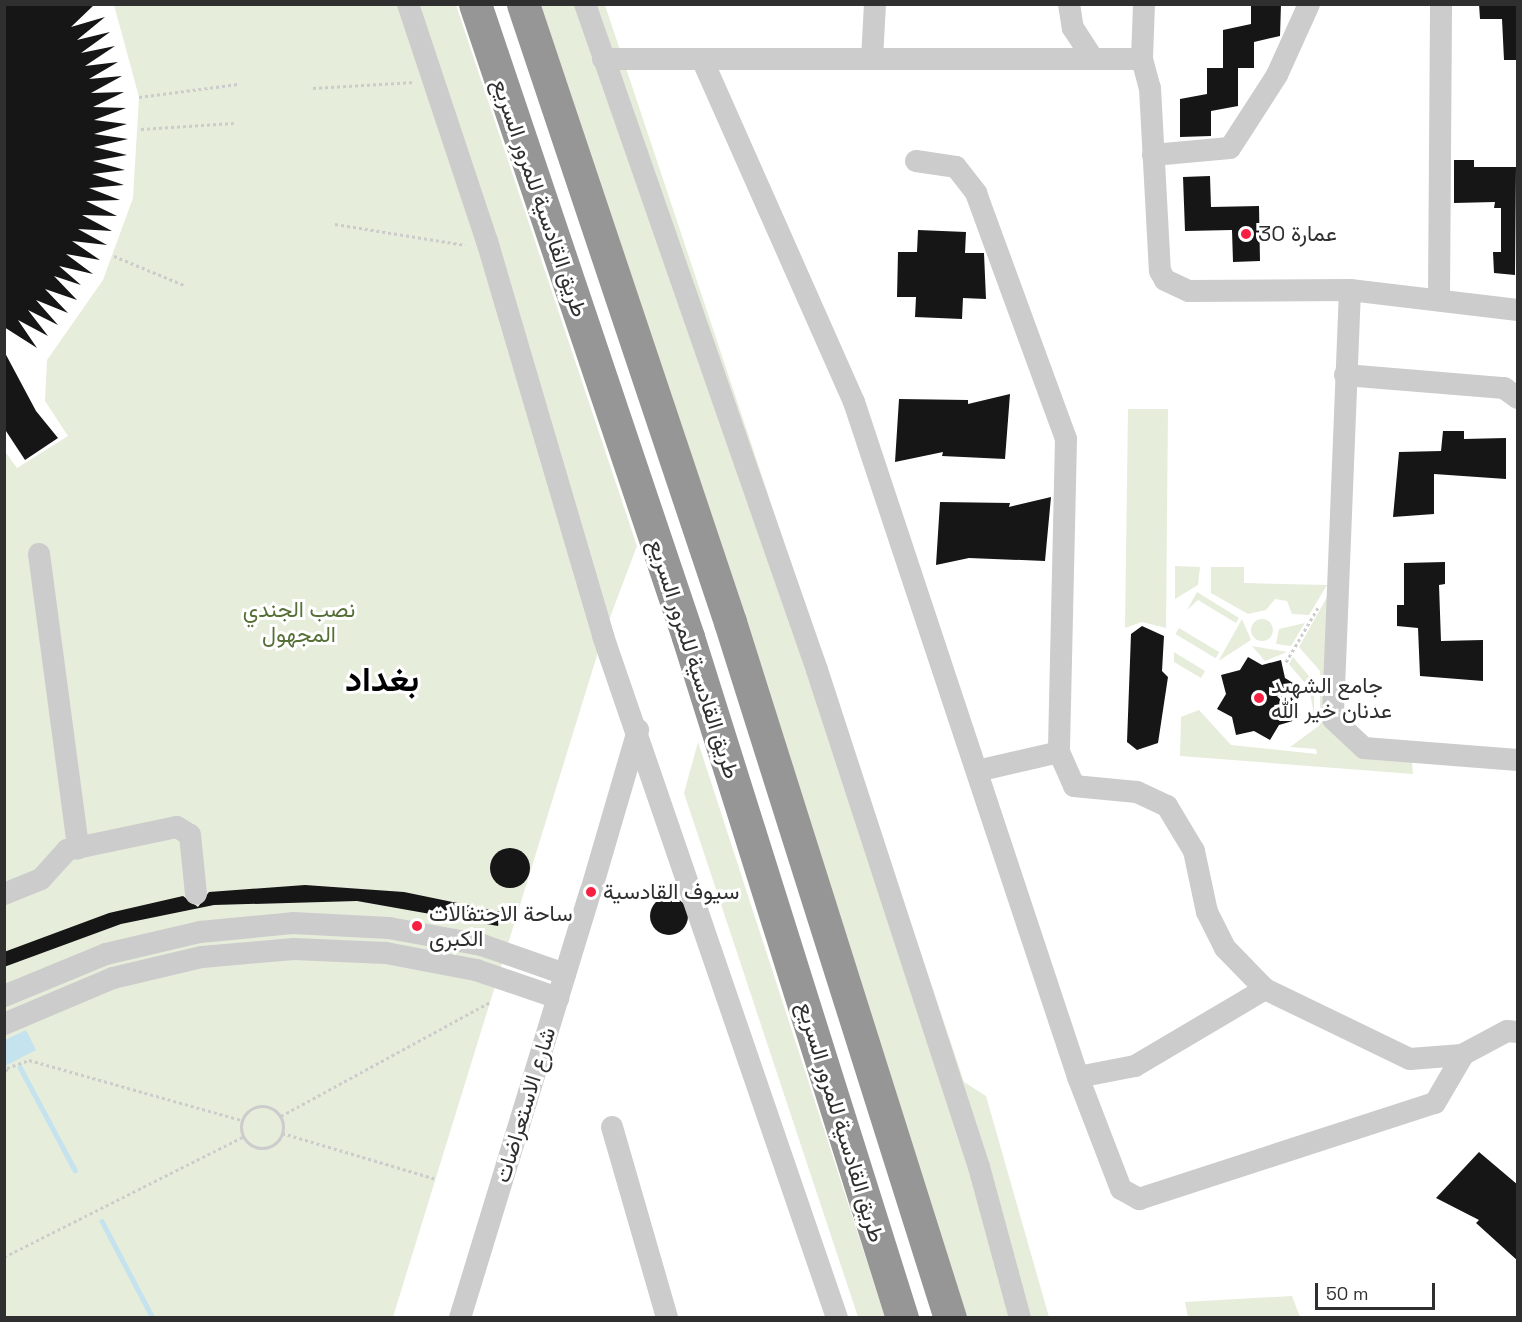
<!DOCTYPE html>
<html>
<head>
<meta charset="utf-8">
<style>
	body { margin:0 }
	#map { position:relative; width:1522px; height:1322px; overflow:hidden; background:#fff; font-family:"Space Grotesk",Vazirmatn,sans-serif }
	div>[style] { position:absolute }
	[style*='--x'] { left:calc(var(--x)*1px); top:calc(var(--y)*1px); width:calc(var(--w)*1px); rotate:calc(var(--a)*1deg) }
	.green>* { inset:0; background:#e6eddb; transform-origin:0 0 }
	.round { border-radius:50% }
	.water>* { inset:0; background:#c5e2ef }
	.stream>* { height:4.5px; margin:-2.25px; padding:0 2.25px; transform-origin:2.25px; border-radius:2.25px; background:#c5e2ef }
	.building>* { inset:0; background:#161616 }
	.path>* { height:3px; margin-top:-1.5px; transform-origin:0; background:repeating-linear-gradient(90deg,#ccc 0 3px,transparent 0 6px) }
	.path>.ring { margin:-1.5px; padding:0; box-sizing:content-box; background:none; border:3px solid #ccc; border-radius:50% }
	.minor>* { height:22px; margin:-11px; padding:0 11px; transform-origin:11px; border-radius:11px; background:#ccc }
	.highway>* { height:33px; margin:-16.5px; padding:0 16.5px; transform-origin:16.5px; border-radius:16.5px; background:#969696 }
	.dots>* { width:16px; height:16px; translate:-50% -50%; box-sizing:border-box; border:3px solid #fff; border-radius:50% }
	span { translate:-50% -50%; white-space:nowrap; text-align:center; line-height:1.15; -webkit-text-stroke:6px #fff; paint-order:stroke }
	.street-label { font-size:22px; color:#2f2f2f }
	.poi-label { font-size:22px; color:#2f2f2f }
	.left { translate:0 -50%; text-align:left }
	.park-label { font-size:22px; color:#566f37 }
	.town-label { font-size:34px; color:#000; font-weight:700 }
	.frame { position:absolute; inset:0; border:6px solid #2f2f2f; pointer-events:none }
	.scale { position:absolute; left:1315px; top:1283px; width:120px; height:27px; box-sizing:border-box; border:3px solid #2f2f2f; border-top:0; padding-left:8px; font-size:18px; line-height:21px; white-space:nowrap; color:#2f2f2f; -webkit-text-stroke:4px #fff; paint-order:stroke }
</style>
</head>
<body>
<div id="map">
	<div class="green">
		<div style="clip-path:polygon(114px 5px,456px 5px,637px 546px,603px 636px,393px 1317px,5px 1317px,4px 450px,17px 468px,68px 436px,45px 401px,47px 360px,103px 280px,133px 198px,139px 97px)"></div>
		<div style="clip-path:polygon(537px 5px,605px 5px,964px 1082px,986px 1096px,1049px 1317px,965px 1317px)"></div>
		<div style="clip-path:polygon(1128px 409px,1168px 409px,1166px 628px,1142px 622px,1125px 628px)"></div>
		<div style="clip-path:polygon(1175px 566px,1200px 567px,1198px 585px,1175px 599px)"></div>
		<div style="clip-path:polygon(1211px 567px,1244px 567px,1244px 583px,1327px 585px,1309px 615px,1292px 614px,1287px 601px,1275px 599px,1266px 610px,1248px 614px,1211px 593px)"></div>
		<div style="clip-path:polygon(1197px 592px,1239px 618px,1236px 623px,1198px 600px,1187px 610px)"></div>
		<div style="clip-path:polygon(1327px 597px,1330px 725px,1412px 762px,1413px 774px,1180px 756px,1181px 717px,1199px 710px,1231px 745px,1317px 754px,1316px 749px,1290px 747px,1320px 725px,1320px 671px,1299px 647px)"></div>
		<div style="clip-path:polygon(1242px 619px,1251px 640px,1220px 660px,1219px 660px)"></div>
		<div class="round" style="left:1251px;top:619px;width:22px;height:22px"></div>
		<div style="clip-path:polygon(1305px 623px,1291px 646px,1276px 644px,1279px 629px)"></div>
		<div style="left:1179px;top:628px;width:47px;height:7px;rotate:31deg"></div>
		<div style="clip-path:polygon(1252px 646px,1287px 652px,1265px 661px)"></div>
		<div style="clip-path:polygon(1174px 652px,1205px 671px,1201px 678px,1174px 662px)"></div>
		<div style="clip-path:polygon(1293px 657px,1314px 682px,1314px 714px,1309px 688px,1289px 664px)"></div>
		<div style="clip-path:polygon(698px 742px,885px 1317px,858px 1317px,684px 793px)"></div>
		<div style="clip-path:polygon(1292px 1296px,1300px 1317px,1188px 1317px,1185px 1302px)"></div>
	</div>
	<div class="water">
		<div style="clip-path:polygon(26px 1030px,36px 1050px,5px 1066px,5px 1040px)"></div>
	</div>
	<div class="stream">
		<div style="--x:20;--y:1067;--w:117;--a:61.9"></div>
		<div style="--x:102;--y:1221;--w:110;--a:62.3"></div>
	</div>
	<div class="building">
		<div style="clip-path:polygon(4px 4px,95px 4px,71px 27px,105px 17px,77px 40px,110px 32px,81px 53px,115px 46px,85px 66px,118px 62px,89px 79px,122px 76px,91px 93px,124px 92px,93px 107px,126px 108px,94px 120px,127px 124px,94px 134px,128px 139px,94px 147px,127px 155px,93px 161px,125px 170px,92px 174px,124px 185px,89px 188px,120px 200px,86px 201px,117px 216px,82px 215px,112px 231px,78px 229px,107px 245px,72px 241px,100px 260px,66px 254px,93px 274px,59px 266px,81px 285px,54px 276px,77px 300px,45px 289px,68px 313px,36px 300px,58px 325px,28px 310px,48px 336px,18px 320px,37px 348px,4px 327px)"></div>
		<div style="clip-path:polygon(1251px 4px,1281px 4px,1280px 36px,1254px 42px,1254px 68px,1238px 68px,1238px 106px,1211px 111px,1211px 136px,1180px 137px,1180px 99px,1207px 94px,1207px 68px,1223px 68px,1223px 30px,1251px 24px)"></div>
		<div style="clip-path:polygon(1479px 4px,1518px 4px,1518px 60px,1504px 60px,1502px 19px,1480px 19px)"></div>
		<div style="clip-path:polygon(1454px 160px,1474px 160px,1474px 167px,1516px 167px,1515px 275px,1494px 273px,1493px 252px,1501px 252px,1501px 208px,1494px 208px,1495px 202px,1454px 203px)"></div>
		<div style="clip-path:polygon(1210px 176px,1211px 207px,1259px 206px,1260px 261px,1233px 262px,1232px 230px,1185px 231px,1183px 177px)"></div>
		<div style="clip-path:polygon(918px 230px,966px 232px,965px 253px,984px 253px,986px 299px,963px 298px,962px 319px,915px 317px,916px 297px,897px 297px,898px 252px,917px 252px)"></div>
		<div style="clip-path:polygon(4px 351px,36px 411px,58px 438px,25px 460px,4px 428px)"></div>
		<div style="clip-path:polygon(1010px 394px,1005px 459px,942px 456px,943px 452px,895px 462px,899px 399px,968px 400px,968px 404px)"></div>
		<div style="clip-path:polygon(1443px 431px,1464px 431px,1464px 439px,1506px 438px,1506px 479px,1434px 474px,1434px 514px,1393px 517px,1399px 452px,1441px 451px)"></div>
		<div style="clip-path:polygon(1051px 497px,1045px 561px,969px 558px,936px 565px,940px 502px,1010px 503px,1009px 507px)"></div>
		<div style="clip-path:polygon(1445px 562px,1445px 584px,1439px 585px,1441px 641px,1483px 640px,1483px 681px,1420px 676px,1418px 628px,1397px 626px,1397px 605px,1404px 605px,1404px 563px)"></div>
		<div style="clip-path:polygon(1142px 626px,1164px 636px,1162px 671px,1168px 677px,1158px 743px,1137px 750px,1127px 742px,1131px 634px)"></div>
		<div style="clip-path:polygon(1248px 657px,1262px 665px,1281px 660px,1285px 678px,1301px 688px,1291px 702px,1296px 720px,1279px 725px,1270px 740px,1254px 731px,1236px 735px,1232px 717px,1217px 709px,1226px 694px,1221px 675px,1240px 670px)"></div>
		<div class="round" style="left:490px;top:848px;width:40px;height:40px"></div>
		<div style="clip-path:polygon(305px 885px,404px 892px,501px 912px,498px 926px,357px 901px,214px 905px,121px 924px,4px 967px,4px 952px,109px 913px,183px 896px,198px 907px,209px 892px)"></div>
		<div class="round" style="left:650px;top:897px;width:38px;height:38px"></div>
		<div style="clip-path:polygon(1479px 1152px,1518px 1185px,1518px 1261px,1476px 1223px,1479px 1220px,1436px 1198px)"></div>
	</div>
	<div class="path">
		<div style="--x:313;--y:88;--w:102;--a:-3.4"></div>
		<div style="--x:139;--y:97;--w:100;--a:-7.5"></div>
		<div style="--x:141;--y:129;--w:93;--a:-3.7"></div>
		<div style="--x:335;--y:224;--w:132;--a:9.2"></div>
		<div style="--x:114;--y:256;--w:78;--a:22.6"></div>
		<div style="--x:1286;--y:662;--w:65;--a:-59.5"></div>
		<div style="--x:4;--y:1077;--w:9;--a:-72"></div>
		<div style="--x:7;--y:1068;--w:23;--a:-20"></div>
		<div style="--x:29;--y:1060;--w:220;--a:15.8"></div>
		<div class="ring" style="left:241px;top:1106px;width:39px;height:39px"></div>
		<div style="--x:281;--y:1116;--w:238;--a:-28.6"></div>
		<div style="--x:282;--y:1133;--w:161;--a:16.6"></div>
		<div style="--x:4;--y:1257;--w:267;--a:-26.7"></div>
	</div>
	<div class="minor">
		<div style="--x:408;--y:4;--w:250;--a:71.6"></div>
		<div style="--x:487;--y:241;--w:412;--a:73.6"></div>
		<div style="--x:603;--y:636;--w:721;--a:71.06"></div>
		<div style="--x:585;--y:4;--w:705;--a:70.79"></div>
		<div style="--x:817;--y:670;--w:523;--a:71.95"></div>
		<div style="--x:979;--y:1167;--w:156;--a:74.8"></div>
		<div style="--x:1069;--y:4;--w:24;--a:81"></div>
		<div style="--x:1073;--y:28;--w:37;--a:57"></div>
		<div style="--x:1144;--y:4;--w:55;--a:92.1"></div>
		<div style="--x:1142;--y:59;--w:30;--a:75"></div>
		<div style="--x:1150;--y:88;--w:183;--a:86.9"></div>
		<div style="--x:1160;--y:271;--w:10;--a:61"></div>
		<div style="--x:1165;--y:280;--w:26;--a:25"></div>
		<div style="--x:1189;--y:291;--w:161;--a:-0.4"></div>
		<div style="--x:1350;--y:290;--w:169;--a:6.8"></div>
		<div style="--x:603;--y:59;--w:539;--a:0"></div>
		<div style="--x:702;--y:59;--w:375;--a:66.1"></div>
		<div style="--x:854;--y:402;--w:711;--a:71.64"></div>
		<div style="--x:1078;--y:1077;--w:58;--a:-10.9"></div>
		<div style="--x:1135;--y:1066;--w:151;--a:-30.6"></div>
		<div style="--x:1265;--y:989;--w:161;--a:25.8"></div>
		<div style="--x:1410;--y:1059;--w:52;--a:-4.4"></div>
		<div style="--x:1462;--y:1055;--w:51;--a:-28.1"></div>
		<div style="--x:1507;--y:1031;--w:11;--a:5"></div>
		<div style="--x:872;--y:59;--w:55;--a:-86.9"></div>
		<div style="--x:1153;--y:155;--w:77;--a:-5.2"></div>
		<div style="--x:1230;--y:148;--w:87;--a:-57.2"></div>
		<div style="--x:1277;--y:75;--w:78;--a:-65.7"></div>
		<div style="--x:916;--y:161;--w:40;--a:8.5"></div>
		<div style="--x:956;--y:167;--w:33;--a:52"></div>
		<div style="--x:976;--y:193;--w:262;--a:69.9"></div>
		<div style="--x:1066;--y:439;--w:313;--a:91.3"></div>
		<div style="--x:1059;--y:752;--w:37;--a:66"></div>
		<div style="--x:1074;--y:786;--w:63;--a:5.4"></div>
		<div style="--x:1137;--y:792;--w:33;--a:25"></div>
		<div style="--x:1167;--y:806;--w:52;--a:59"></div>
		<div style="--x:1194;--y:851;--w:62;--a:78"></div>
		<div style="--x:1207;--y:912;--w:40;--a:63.4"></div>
		<div style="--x:1225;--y:948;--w:57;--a:45.7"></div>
		<div style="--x:1350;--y:290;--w:429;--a:92.3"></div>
		<div style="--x:1333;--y:719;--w:42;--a:43.1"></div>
		<div style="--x:1364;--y:748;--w:154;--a:4.5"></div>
		<div style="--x:1439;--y:297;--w:293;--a:-89.6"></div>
		<div style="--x:1345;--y:375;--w:160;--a:4.7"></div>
		<div style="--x:1504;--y:388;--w:17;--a:36"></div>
		<div style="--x:39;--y:554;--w:297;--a:82.4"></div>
		<div style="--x:977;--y:771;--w:84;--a:-13"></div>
		<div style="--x:591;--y:891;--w:168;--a:-73.7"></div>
		<div style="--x:4;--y:894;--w:40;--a:-22"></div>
		<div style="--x:41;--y:879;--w:39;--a:-48"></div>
		<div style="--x:67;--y:850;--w:112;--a:-11.8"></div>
		<div style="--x:177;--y:827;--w:15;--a:32"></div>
		<div style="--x:190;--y:835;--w:59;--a:84.2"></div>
		<div style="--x:4;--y:996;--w:110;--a:-22.4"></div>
		<div style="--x:106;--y:954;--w:97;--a:-13.2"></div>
		<div style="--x:200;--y:932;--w:93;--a:-5.5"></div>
		<div style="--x:293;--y:923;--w:96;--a:3"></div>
		<div style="--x:389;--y:928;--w:95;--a:10.4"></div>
		<div style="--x:482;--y:945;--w:88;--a:19.3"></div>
		<div style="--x:4;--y:1024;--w:118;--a:-22.9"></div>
		<div style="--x:113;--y:978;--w:91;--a:-13.3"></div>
		<div style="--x:202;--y:957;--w:92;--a:-5"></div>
		<div style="--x:294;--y:949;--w:92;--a:2.5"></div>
		<div style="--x:386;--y:953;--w:92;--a:10.7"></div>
		<div style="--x:476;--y:970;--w:87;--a:18.9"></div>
		<div style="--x:1078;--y:1077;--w:120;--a:69"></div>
		<div style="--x:1121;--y:1189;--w:21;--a:29"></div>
		<div style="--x:1139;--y:1199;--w:311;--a:-18"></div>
		<div style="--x:1435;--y:1103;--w:56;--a:-59.7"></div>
		<div style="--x:612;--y:1127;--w:199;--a:73.9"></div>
		<div style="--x:460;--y:1318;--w:445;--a:-73"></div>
	</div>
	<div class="highway">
		<div style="--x:475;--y:4;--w:668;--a:71.4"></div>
		<div style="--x:688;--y:637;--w:714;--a:72.55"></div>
		<div style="--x:523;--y:4;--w:652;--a:71.48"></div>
		<div style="--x:730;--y:622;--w:730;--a:72.46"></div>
	</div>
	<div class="dots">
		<div style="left:1246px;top:234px;background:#f72042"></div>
		<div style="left:1259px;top:698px;background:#f72042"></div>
		<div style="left:591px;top:892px;background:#f72042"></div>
		<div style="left:417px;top:926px;background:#f72042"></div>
	</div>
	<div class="street-label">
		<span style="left:540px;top:198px;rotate:71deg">طريق القادسية للمرور السريع</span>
		<span style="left:694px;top:659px;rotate:72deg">طريق القادسية للمرور السريع</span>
		<span style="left:525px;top:1105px;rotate:-73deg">شارع الاستعراضات</span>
		<span style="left:841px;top:1122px;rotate:73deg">طريق القادسية للمرور السريع</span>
	</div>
	<div class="poi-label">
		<span class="left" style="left:1258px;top:234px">عمارة 30</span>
		<span class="left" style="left:1271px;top:698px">جامع الشهيد<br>عدنان خير الله</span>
		<span class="left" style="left:603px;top:892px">سيوف القادسية</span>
		<span class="left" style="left:429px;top:926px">ساحة الاحتفالات<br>الكبرى</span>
	</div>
	<div class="park-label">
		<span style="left:299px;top:622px">نصب الجندي<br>المجهول</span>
	</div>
	<div class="town-label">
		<span style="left:382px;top:680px">بغداد</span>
	</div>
	<div class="frame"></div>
	<div class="scale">50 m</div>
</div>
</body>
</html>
